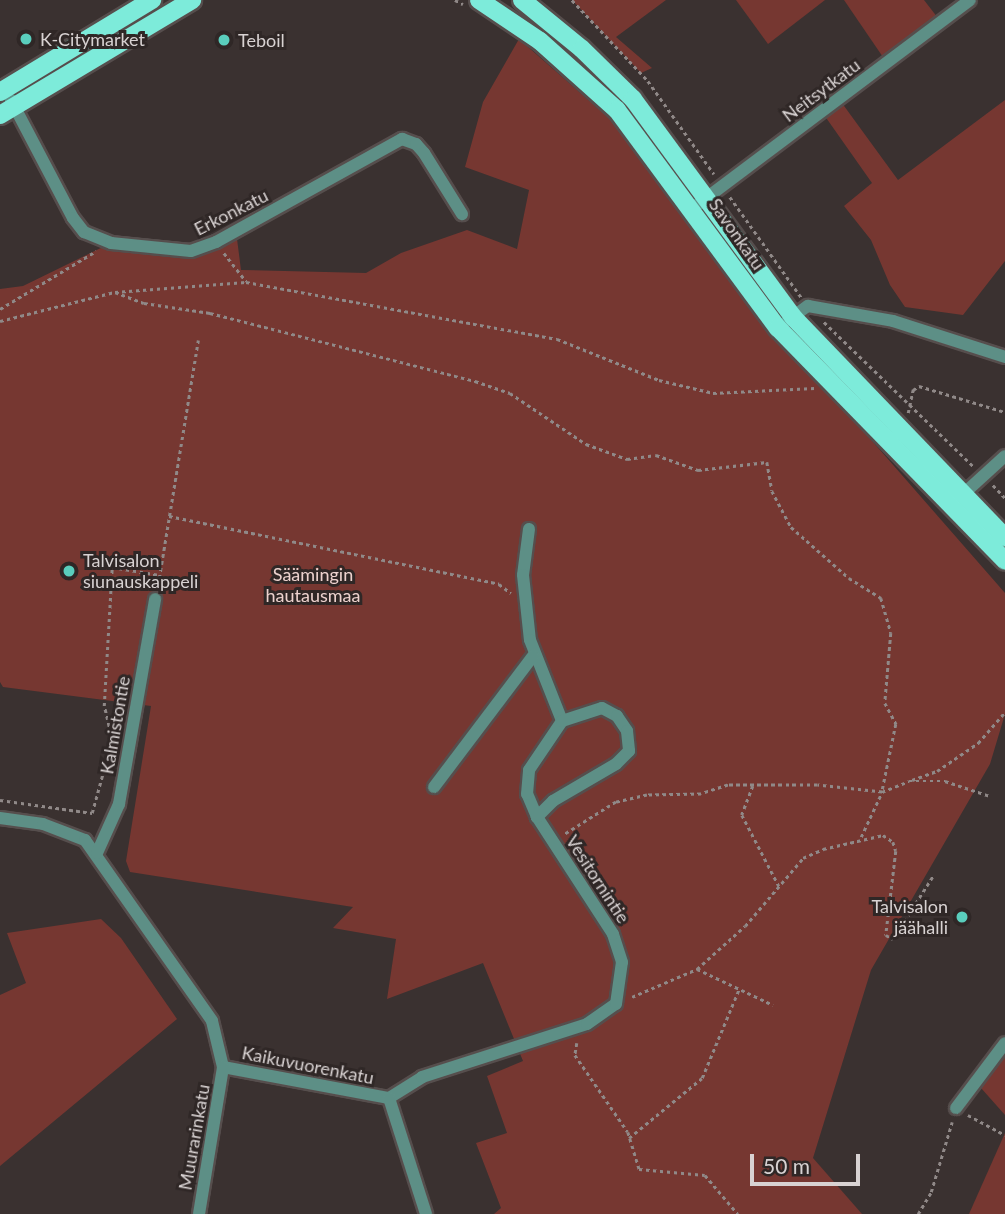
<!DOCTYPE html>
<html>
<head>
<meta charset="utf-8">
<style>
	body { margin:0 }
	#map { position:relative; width:1005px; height:1214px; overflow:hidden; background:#3a3130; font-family:Lato,sans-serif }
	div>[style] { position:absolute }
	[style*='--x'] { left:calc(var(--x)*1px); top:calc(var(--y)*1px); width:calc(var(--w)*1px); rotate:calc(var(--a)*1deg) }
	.green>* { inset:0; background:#763731 }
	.path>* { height:2.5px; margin-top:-1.25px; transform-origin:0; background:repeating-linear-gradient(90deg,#908988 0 3.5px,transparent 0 7px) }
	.roads { filter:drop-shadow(2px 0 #564e4d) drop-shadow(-2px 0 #564e4d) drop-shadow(0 2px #564e4d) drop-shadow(0 -2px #564e4d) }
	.minor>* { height:12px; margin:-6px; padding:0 6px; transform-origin:6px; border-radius:6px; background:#5d8f86 }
	.major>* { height:18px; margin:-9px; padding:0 9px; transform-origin:9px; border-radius:9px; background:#7debda }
	.dots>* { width:19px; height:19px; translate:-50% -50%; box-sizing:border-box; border:4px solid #2f2726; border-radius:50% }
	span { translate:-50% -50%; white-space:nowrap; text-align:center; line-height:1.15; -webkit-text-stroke:6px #2f2726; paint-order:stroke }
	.poi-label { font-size:18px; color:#d8d2d2 }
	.left { translate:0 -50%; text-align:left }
	.right { translate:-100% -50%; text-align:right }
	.street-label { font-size:18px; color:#d8d2d2 }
	.park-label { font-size:18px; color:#edd2ce }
	.scale { position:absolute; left:750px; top:1154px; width:110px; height:32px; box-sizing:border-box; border:4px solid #d8d2d2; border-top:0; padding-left:9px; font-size:21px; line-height:24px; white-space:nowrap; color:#d8d2d2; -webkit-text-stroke:5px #2f2726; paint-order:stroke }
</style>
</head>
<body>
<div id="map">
	<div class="green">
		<div style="clip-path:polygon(572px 0,666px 0,616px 37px,652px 68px,641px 73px)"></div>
		<div style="clip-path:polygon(736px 0,825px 0,768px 44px)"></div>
		<div style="clip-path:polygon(844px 0,924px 0,941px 22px,887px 63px)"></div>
		<div style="clip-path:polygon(519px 39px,617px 125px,771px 335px,825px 387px,1005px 593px,1005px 714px,990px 764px,871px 970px,813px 1158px,862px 1214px,494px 1214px,501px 1208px,476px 1143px,507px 1133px,487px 1076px,523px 1061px,483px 963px,387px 999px,396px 939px,333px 928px,353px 907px,130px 872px,126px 861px,151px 706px,3px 687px,0 682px,0 289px,23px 286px,111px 243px,191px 251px,236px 231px,241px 270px,366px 273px,401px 253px,467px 230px,517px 249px,529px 190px,465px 167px,483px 102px)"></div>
		<div style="clip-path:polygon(839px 99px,898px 180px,1005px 100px,1005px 261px,963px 315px,905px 307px,890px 285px,871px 240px,844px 206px,872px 183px,822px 112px)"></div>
		<div style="clip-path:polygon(101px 919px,121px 938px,177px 1019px,0 1166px,0 995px,26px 983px,7px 933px)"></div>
		<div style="clip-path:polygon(1005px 1056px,1005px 1115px,981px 1088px)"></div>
		<div style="clip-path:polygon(1005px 1133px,1005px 1214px,969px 1214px)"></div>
	</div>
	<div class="path">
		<div style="--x:455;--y:0;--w:9;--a:27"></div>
		<div style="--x:572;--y:0;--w:111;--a:46.8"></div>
		<div style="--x:648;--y:81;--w:114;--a:54.6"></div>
		<div style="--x:730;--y:197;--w:123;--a:54.6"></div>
		<div style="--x:224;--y:253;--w:36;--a:52"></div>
		<div style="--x:115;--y:292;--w:31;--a:21"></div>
		<div style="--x:144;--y:303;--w:67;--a:8.6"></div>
		<div style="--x:210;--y:313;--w:274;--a:14.4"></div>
		<div style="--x:475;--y:381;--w:37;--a:19"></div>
		<div style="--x:510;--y:393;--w:92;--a:33.9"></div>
		<div style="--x:586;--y:444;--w:44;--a:20.1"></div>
		<div style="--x:627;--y:459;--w:29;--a:-8"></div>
		<div style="--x:656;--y:455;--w:45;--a:19.7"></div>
		<div style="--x:698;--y:470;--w:69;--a:-6.6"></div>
		<div style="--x:767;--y:462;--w:29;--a:80"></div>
		<div style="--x:772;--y:491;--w:41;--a:62.2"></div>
		<div style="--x:791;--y:527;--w:77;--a:41.3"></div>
		<div style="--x:849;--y:578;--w:38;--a:32"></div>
		<div style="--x:881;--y:598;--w:36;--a:74"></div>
		<div style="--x:891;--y:633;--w:70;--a:94.9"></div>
		<div style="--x:885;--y:703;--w:24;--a:62"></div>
		<div style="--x:896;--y:724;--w:69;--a:101.6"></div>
		<div style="--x:882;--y:792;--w:65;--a:-173.9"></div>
		<div style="--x:817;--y:785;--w:89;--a:180"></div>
		<div style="--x:728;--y:785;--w:28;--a:162"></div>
		<div style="--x:701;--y:794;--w:54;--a:178.9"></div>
		<div style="--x:647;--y:795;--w:32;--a:167"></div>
		<div style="--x:616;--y:802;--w:60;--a:147.9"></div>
		<div style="--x:0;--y:309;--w:112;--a:-31.1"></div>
		<div style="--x:0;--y:321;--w:119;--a:-14.2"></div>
		<div style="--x:115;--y:292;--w:131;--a:-4.4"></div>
		<div style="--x:246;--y:282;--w:316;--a:10.4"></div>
		<div style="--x:557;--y:339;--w:110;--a:21.9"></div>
		<div style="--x:659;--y:380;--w:56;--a:13.5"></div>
		<div style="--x:713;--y:393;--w:102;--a:-2.8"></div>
		<div style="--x:824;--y:322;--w:207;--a:44"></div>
		<div style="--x:908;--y:413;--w:24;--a:-78"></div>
		<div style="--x:913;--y:390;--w:7;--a:-34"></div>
		<div style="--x:919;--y:386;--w:90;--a:16.8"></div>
		<div style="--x:993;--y:485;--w:18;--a:47"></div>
		<div style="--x:169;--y:516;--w:337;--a:11.6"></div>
		<div style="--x:499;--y:584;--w:15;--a:37"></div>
		<div style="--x:158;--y:585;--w:248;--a:-80.7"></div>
		<div style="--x:912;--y:780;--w:27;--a:-20"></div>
		<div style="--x:937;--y:771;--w:50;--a:-34.3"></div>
		<div style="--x:978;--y:743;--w:41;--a:-48.9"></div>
		<div style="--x:753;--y:786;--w:31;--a:111"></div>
		<div style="--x:742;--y:815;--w:80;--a:62.5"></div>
		<div style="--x:0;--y:800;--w:93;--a:8"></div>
		<div style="--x:92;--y:813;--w:76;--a:-74.7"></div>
		<div style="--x:112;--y:740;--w:35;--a:-103"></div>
		<div style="--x:104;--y:706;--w:139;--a:-86.7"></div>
		<div style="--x:112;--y:567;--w:48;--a:9.7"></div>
		<div style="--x:861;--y:837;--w:50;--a:-65"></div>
		<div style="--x:882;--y:792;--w:29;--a:-22"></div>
		<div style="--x:909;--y:781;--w:36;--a:0"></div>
		<div style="--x:945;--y:781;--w:47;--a:18.4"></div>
		<div style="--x:697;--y:969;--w:64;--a:-41.9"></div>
		<div style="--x:745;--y:926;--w:89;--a:-49.5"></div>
		<div style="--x:803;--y:858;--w:22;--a:-24"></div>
		<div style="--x:823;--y:849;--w:62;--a:-13.1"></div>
		<div style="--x:883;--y:835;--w:12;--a:35"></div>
		<div style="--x:893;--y:842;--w:9;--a:72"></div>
		<div style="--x:896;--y:851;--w:85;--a:96.8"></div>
		<div style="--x:886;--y:935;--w:8;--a:30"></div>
		<div style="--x:893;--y:939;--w:75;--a:-57.6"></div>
		<div style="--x:632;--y:997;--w:71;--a:-23.3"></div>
		<div style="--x:697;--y:969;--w:84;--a:25.3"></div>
		<div style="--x:577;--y:1043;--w:12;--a:99"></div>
		<div style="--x:575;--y:1055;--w:93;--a:55.5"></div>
		<div style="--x:628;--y:1132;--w:39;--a:73"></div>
		<div style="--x:639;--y:1169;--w:66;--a:5.2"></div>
		<div style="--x:705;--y:1175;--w:51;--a:49.8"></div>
		<div style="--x:968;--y:1115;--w:42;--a:28.4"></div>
		<div style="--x:629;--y:1138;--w:94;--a:-39.4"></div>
		<div style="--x:702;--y:1078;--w:96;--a:-67.4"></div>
		<div style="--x:918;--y:1214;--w:26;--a:-59"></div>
		<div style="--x:931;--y:1192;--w:73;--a:-73.3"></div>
	</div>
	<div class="roads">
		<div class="minor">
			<div style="--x:11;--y:100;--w:133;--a:62.3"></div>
			<div style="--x:73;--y:218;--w:18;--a:52"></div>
			<div style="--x:84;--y:232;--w:29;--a:22"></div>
			<div style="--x:111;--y:243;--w:80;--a:5.7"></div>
			<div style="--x:191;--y:251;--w:27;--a:-20"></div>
			<div style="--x:216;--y:242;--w:213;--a:-29"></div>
			<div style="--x:402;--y:139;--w:15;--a:20"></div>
			<div style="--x:416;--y:144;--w:12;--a:48"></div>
			<div style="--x:424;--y:153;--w:72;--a:58.1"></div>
			<div style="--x:693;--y:208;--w:346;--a:-36.9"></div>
			<div style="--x:787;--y:321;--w:26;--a:-36"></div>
			<div style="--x:808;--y:306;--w:86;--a:10"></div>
			<div style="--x:893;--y:321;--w:118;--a:17.8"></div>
			<div style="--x:959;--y:498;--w:62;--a:-42.4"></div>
			<div style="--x:529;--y:529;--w:46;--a:97.4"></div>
			<div style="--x:523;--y:575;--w:65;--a:83.9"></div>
			<div style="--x:530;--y:640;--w:87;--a:68.4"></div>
			<div style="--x:434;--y:787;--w:164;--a:-52.9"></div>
			<div style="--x:0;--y:818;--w:43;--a:7.9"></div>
			<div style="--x:43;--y:824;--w:45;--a:20.9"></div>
			<div style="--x:85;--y:840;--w:221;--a:54.9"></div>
			<div style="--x:212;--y:1021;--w:47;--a:76.6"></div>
			<div style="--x:223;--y:1067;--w:169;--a:10.6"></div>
			<div style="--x:389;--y:1098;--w:39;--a:-32"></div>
			<div style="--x:422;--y:1077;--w:173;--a:-17.8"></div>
			<div style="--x:587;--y:1024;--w:35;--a:-35"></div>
			<div style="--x:616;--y:1004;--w:42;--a:-81.9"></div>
			<div style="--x:622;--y:962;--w:29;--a:-108"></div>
			<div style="--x:613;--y:934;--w:140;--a:-123"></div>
			<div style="--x:537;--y:817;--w:25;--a:-113"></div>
			<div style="--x:527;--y:794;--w:24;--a:-85"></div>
			<div style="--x:529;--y:770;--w:59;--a:-56"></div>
			<div style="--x:562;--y:721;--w:42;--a:-18"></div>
			<div style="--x:602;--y:708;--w:17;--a:28"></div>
			<div style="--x:617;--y:716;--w:18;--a:56"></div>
			<div style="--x:627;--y:731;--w:20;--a:84"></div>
			<div style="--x:629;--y:751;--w:18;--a:135"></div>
			<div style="--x:616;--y:764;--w:73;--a:149.6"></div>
			<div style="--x:553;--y:801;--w:23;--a:135"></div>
			<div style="--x:97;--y:853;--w:54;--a:-65.8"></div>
			<div style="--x:119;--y:804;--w:208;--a:-80"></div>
			<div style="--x:389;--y:1098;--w:122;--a:72.3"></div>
			<div style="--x:956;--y:1108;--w:81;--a:-53"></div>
			<div style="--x:199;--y:1214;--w:149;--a:-80.7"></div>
		</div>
		<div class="major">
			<div style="--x:479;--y:0;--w:73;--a:33.9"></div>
			<div style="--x:540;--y:41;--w:103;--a:41.9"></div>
			<div style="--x:617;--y:110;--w:271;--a:53.6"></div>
			<div style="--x:778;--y:328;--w:325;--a:45.7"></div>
			<div style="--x:522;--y:0;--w:77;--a:39.2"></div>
			<div style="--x:582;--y:49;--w:71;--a:44.4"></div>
			<div style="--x:633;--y:99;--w:270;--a:53.7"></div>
			<div style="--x:793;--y:317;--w:306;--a:46.1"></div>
			<div style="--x:0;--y:92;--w:178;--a:-31.2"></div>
			<div style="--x:0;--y:115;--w:224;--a:-30.9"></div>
		</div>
	</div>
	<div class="dots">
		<div style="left:26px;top:39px;background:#5acebd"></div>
		<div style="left:224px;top:40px;background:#5acebd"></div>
		<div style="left:69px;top:571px;background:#5acebd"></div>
		<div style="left:962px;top:917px;background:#5acebd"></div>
	</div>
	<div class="poi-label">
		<span class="left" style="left:40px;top:39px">K-Citymarket</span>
		<span class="left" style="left:238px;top:40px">Teboil</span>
		<span class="left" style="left:83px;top:571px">Talvisalon<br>siunauskappeli</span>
		<span class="right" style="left:948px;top:917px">Talvisalon<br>jäähalli</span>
	</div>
	<div class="street-label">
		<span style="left:821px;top:90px;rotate:-37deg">Neitsytkatu</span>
		<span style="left:231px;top:212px;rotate:-27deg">Erkonkatu</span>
		<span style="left:737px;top:234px;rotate:55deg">Savonkatu</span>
		<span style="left:115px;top:725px;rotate:-80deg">Kalmistontie</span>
		<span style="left:598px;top:879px;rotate:57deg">Vesitornintie</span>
		<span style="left:308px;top:1065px;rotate:11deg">Kaikuvuorenkatu</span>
		<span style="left:194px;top:1137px;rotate:-80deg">Muurarinkatu</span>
	</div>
	<div class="park-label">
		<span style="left:313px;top:585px">Säämingin<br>hautausmaa</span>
	</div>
	<div class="scale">50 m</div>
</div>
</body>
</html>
